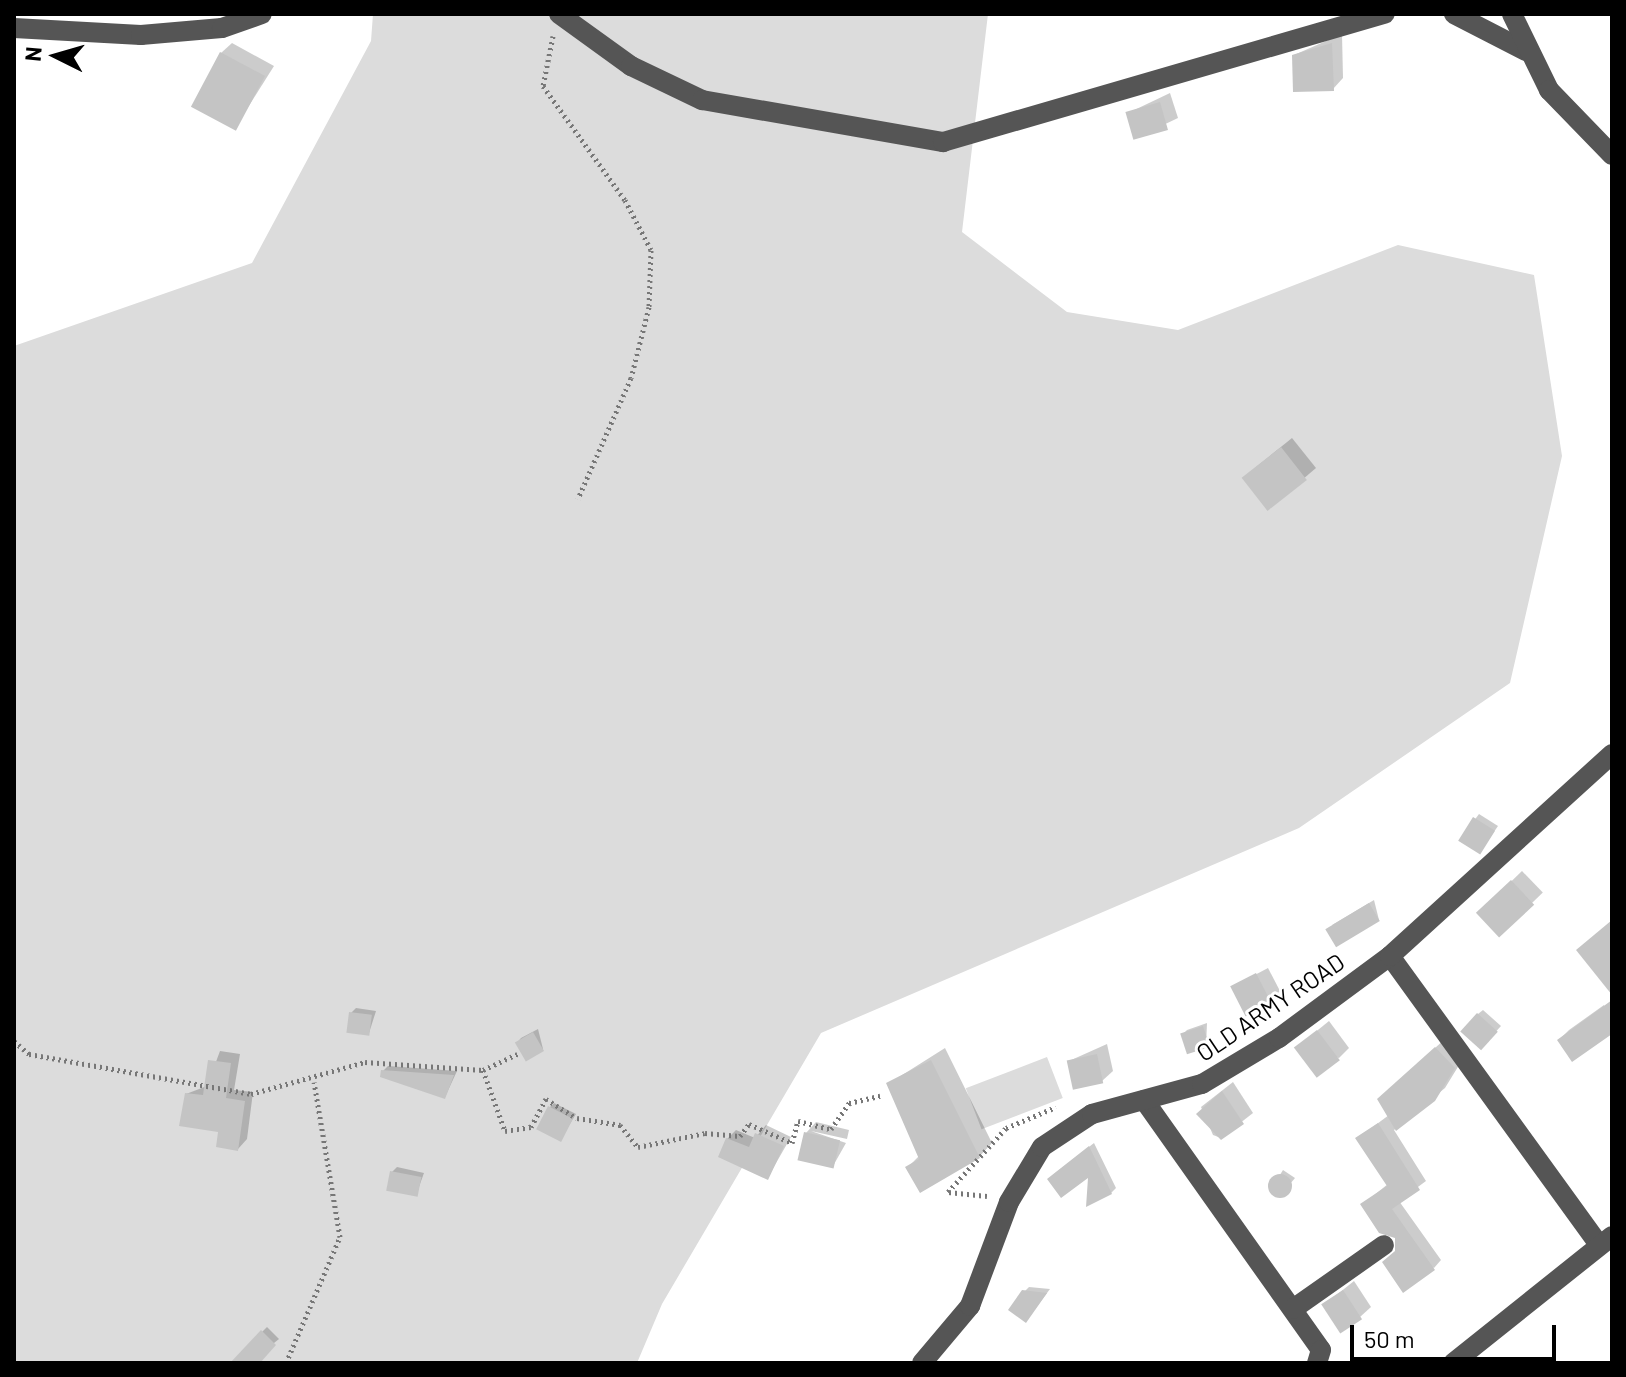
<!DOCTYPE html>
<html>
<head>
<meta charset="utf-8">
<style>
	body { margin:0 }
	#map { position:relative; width:1626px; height:1377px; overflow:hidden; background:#fff; font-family:Barlow,sans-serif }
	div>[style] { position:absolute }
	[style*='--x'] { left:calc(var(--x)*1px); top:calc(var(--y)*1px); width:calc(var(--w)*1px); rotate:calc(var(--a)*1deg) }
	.green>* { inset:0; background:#dcdcdc; transform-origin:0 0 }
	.shadow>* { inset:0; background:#0003; transform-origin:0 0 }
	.building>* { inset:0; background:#c4c4c4; transform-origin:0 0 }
	.round { border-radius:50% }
	.path>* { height:5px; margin-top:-2.5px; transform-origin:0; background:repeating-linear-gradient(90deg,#777 0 2px,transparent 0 6px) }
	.minor>* { height:20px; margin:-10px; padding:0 10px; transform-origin:10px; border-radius:10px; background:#555 }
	span { translate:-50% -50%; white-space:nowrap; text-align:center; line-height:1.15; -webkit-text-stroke:6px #fff; paint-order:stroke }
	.street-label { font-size:24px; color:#000 }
	.frame { position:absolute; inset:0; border:16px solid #000; pointer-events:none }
	.north { position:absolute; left:16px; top:16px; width:80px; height:80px; -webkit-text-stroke:6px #fff; paint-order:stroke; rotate:275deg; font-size:22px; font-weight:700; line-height:32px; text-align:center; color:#000 }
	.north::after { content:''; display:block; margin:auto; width:28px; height:36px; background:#000; clip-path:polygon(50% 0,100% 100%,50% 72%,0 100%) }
	.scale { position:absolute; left:1350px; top:1325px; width:206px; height:36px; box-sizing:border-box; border:4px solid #000; border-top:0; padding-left:10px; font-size:24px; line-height:28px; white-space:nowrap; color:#000; -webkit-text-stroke:6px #fff; paint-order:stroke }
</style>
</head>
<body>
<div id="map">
	<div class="green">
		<div style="clip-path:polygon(373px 14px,988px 14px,962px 232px,1067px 312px,1178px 330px,1398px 245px,1534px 275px,1562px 456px,1510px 683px,1299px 828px,821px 1033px,662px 1304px,637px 1363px,14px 1363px,14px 346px,252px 263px,371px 41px)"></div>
		<div style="left:1047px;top:1057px;width:44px;height:87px;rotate:69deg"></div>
	</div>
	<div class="shadow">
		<div style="clip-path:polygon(1342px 34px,1343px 78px,1333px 89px,1294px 55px)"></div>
		<div style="clip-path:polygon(232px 43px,274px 66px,235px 128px,221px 53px)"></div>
		<div style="clip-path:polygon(1170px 93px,1178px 118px,1136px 138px,1128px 113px)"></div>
		<div style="clip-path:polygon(1292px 438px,1316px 468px,1268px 509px,1255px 468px)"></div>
		<div style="clip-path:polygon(1479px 814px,1498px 826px,1483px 848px,1460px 839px)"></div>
		<div style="left:1522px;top:871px;width:30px;height:60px;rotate:46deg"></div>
		<div style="clip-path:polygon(1374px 900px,1379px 920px,1332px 925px)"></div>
		<div style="clip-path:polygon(1268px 968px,1280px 991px,1270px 1002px,1232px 987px)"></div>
		<div style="clip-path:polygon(1604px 1005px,1612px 1030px,1559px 1040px,1569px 1030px)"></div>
		<div style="clip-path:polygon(356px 1008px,376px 1011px,369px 1033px,351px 1013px)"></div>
		<div style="clip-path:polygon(1483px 1010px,1501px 1026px,1481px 1048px,1478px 1014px)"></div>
		<div style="clip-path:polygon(1329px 1021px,1349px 1048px,1339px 1058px,1297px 1047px)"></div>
		<div style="clip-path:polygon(1207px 1023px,1206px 1047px,1182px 1035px,1187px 1030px)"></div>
		<div style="clip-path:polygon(538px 1029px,543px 1049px,517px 1043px,521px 1038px)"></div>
		<div style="clip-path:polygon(1446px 1038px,1464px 1057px,1445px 1088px,1394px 1130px,1426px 1181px,1399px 1201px,1441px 1260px,1434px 1268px,1397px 1251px,1397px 1237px,1363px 1204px,1388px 1184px,1358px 1138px,1389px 1115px,1390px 1089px)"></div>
		<div style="clip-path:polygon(1107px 1044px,1113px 1071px,1102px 1081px,1069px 1061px)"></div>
		<div style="clip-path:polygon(945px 1048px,992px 1143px,979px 1157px,907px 1168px,920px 1155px,888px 1084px)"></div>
		<div style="clip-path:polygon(220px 1051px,240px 1054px,234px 1090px,253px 1092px,247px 1139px,238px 1149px,186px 1094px,207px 1086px)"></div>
		<div style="clip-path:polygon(388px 1066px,457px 1071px,445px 1097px,383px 1071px)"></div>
		<div style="clip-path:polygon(1233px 1082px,1253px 1113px,1221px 1138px,1213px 1135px,1201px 1107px)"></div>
		<div style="clip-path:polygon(554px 1103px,576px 1114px,560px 1140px,550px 1107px)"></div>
		<div style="clip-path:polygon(816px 1122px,849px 1130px,847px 1139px,811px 1131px,846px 1143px,833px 1166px,806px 1133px)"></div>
		<div style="clip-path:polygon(766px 1125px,791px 1137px,768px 1177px,727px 1139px,736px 1130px,755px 1138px)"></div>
		<div style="clip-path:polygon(1094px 1143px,1116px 1188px,1111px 1193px,1090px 1173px,1054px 1174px)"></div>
		<div style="clip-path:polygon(397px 1167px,424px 1173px,416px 1195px,392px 1172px)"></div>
		<div style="clip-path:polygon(1283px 1170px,1295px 1178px,1281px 1195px,1271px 1189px)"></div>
		<div style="clip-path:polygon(1354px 1281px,1371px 1307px,1360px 1317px,1324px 1305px)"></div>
		<div style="clip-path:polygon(1029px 1287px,1050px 1289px,1030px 1316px,1024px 1292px)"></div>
		<div style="clip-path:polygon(267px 1327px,279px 1339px,249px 1363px,240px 1354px)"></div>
	</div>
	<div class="building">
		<div style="clip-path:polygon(1332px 43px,1334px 91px,1293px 92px,1292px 55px)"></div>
		<div style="left:220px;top:52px;width:51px;height:62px;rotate:28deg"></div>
		<div style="left:1160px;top:102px;width:29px;height:36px;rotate:74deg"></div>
		<div style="left:1281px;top:447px;width:42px;height:50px;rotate:52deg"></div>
		<div style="left:1473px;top:817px;width:26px;height:28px;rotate:32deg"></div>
		<div style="left:1511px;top:880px;width:34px;height:48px;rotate:47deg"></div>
		<div style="left:1369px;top:903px;width:21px;height:51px;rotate:59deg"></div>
		<div style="clip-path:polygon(1612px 920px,1612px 995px,1576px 950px)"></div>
		<div style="left:1256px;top:973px;width:34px;height:29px;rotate:63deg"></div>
		<div style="clip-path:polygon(1612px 1000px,1612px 1034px,1572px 1062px,1557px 1040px)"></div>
		<div style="left:349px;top:1012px;width:23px;height:21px;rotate:7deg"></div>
		<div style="left:1477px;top:1013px;width:28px;height:25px;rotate:42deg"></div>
		<div style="left:1203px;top:1026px;width:22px;height:24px;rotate:72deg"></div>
		<div style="left:1317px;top:1030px;width:38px;height:29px;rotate:53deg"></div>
		<div style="left:533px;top:1032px;width:22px;height:21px;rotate:60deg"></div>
		<div style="clip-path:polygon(1435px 1047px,1455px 1068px,1435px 1101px,1396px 1131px,1377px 1099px)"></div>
		<div style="left:1097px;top:1054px;width:30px;height:31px;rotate:78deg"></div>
		<div style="clip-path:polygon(208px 1060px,231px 1063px,226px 1098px,245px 1101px,238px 1151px,216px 1147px,218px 1132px,179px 1126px,185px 1093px,203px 1095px)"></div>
		<div style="clip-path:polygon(931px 1060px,980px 1158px,920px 1193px,905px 1167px,919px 1159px,886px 1083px)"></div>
		<div style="clip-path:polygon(381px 1070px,454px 1075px,445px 1099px,380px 1077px)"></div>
		<div style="clip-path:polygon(1222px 1091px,1244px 1124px,1221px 1140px,1196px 1114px)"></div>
		<div style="left:548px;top:1106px;width:28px;height:26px;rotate:27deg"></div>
		<div style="clip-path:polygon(1378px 1123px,1420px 1190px,1392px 1209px,1435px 1270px,1403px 1293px,1382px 1262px,1395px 1251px,1395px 1238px,1379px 1233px,1360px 1204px,1387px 1186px,1355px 1138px)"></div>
		<div style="left:804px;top:1132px;width:37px;height:29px;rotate:13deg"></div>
		<div style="clip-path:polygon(755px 1133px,784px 1146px,768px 1180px,718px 1157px,726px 1138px,749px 1147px)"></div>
		<div style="clip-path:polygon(1089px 1146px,1112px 1194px,1086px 1207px,1088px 1178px,1061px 1198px,1047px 1179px)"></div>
		<div style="left:390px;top:1171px;width:32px;height:20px;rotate:11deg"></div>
		<div class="round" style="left:1268px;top:1174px;width:24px;height:24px"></div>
		<div style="clip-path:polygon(1022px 1290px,1047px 1293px,1026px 1323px,1008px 1310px)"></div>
		<div style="left:1343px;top:1290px;width:35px;height:26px;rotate:57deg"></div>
		<div style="clip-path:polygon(261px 1330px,276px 1345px,260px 1363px,230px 1363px)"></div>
	</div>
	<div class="path">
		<div style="--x:553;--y:36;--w:51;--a:101.3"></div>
		<div style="--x:543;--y:86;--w:140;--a:54.3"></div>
		<div style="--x:625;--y:200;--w:56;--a:62.5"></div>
		<div style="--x:651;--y:250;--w:57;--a:92"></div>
		<div style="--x:649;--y:307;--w:73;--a:104.2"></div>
		<div style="--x:631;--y:378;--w:132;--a:113.7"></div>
		<div style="--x:14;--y:1041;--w:20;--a:41"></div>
		<div style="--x:29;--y:1054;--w:226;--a:10.2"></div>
		<div style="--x:251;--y:1094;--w:118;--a:-15.7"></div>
		<div style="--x:365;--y:1062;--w:118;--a:3.9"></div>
		<div style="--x:483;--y:1070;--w:38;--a:-25"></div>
		<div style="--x:483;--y:1070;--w:65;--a:70.2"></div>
		<div style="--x:505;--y:1131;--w:26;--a:-9"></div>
		<div style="--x:531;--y:1127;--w:32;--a:-62"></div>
		<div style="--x:546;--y:1099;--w:36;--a:32"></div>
		<div style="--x:577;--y:1118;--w:44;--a:9.2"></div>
		<div style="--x:620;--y:1125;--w:28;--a:51"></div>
		<div style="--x:638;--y:1147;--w:68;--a:-11.8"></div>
		<div style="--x:705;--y:1133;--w:35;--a:5"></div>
		<div style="--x:740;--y:1136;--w:15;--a:-53"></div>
		<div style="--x:749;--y:1124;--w:47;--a:23.8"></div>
		<div style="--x:792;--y:1143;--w:23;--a:-75"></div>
		<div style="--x:798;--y:1121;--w:34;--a:14"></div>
		<div style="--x:831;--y:1129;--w:32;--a:-55"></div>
		<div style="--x:849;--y:1103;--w:32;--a:-13"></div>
		<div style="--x:987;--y:1196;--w:39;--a:-174"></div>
		<div style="--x:948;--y:1192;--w:86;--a:-47.8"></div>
		<div style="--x:1006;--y:1128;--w:54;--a:-22.8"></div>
		<div style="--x:286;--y:1363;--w:137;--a:-66.8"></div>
		<div style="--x:340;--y:1237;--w:157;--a:-99.5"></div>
	</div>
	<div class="minor">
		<div style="--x:559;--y:14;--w:89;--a:35.8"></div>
		<div style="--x:631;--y:66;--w:79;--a:25.6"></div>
		<div style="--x:702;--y:100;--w:245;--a:9.9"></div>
		<div style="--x:943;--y:142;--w:460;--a:-16.2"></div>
		<div style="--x:1454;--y:14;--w:81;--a:27.2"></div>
		<div style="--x:1512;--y:14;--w:85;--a:64"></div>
		<div style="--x:1549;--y:90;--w:91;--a:45.9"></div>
		<div style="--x:14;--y:28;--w:127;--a:3.2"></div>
		<div style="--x:141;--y:35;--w:81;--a:-4.9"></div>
		<div style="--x:222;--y:28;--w:42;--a:-19.3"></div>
		<div style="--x:1390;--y:956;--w:357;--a:54.1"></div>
		<div style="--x:1144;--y:1100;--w:306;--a:54.7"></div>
		<div style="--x:1321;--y:1350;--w:14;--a:107"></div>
		<div style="--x:1293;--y:1309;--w:111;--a:-35.1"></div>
		<div style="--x:922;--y:1363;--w:75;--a:-49.9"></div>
		<div style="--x:970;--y:1306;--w:111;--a:-69.4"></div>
		<div style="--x:1009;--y:1202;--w:64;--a:-59"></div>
		<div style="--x:1042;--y:1147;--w:60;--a:-33.4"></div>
		<div style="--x:1092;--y:1114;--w:114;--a:-15.3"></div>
		<div style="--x:1202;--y:1084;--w:90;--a:-30.9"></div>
		<div style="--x:1279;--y:1038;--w:138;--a:-36.5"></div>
		<div style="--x:1390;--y:956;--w:300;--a:-42.3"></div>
		<div style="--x:1453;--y:1363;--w:203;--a:-38.6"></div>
	</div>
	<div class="street-label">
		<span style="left:1270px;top:1007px;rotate:-34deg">OLD ARMY ROAD</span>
	</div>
	<div class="frame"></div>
	<div class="north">N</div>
	<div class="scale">50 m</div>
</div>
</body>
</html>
